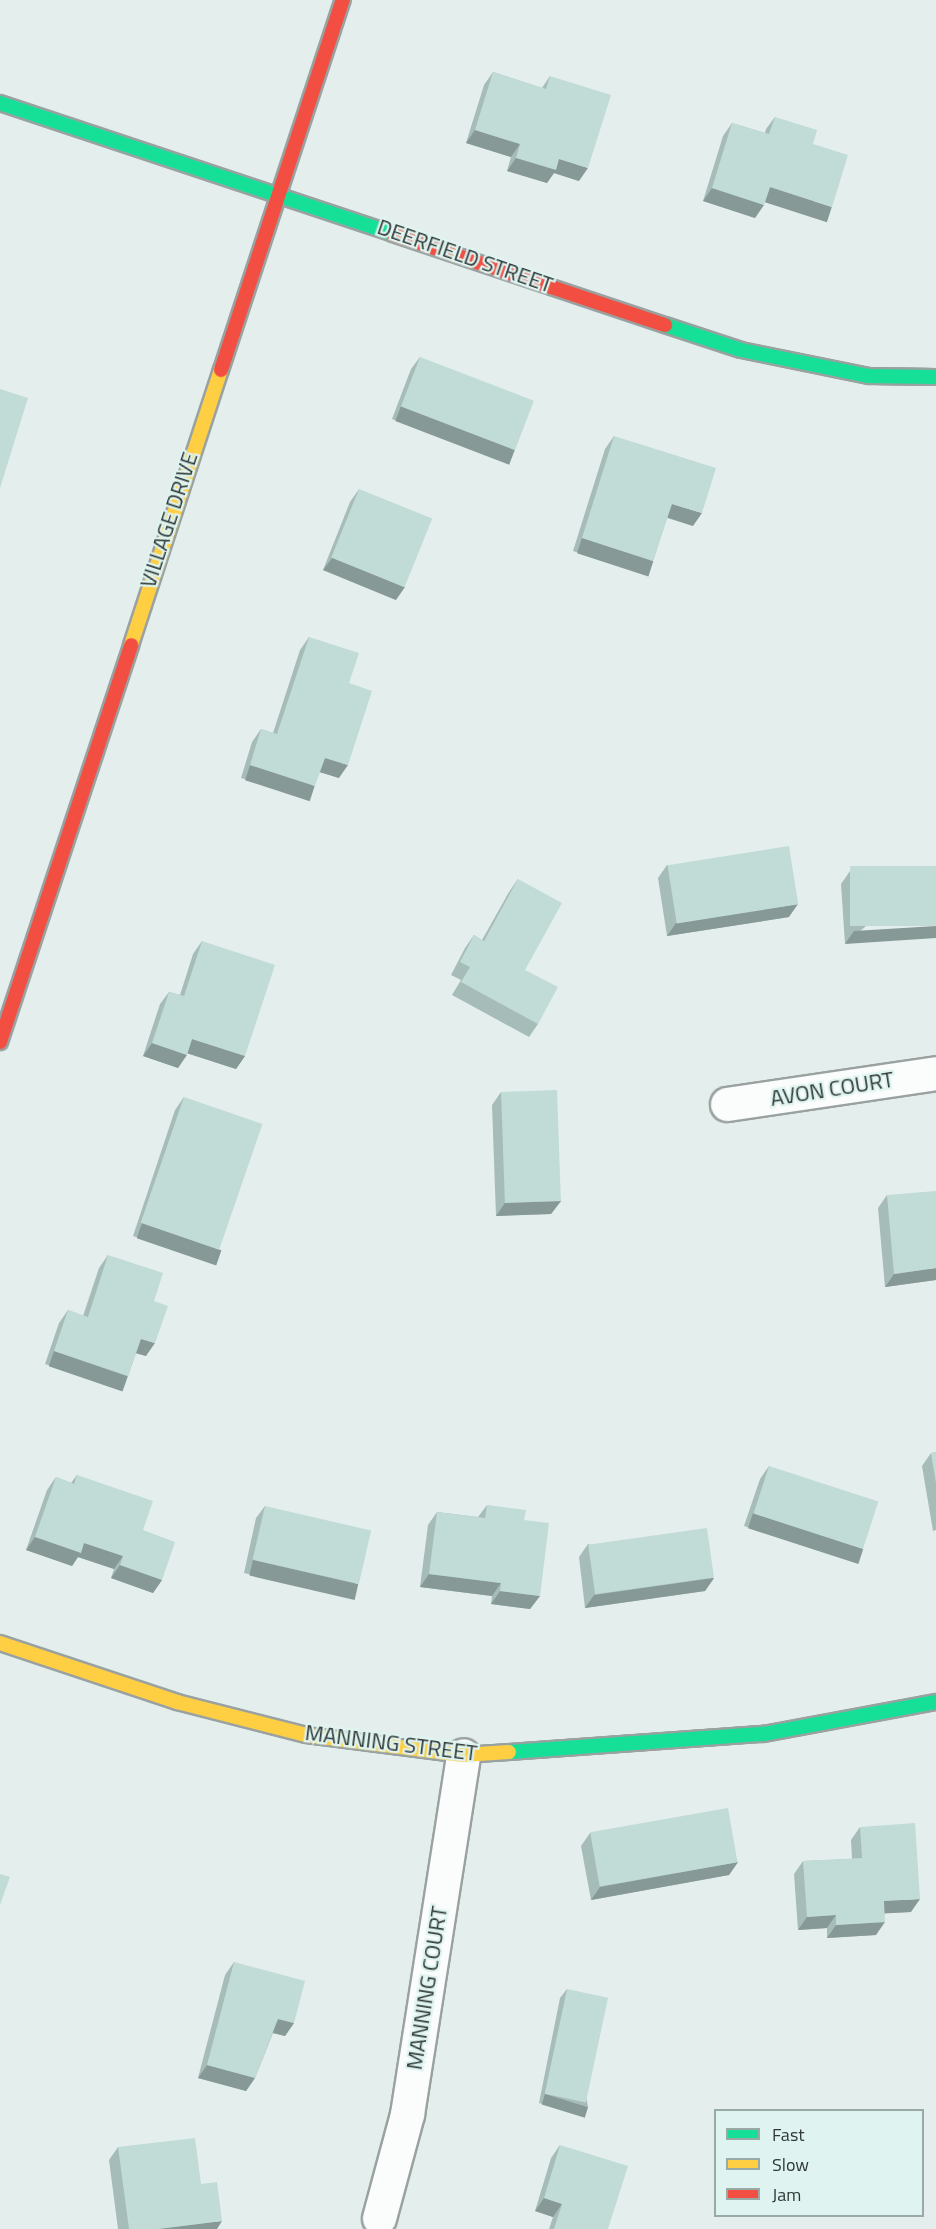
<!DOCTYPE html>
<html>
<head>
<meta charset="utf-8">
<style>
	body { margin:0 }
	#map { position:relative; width:936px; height:2229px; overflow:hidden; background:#e4efed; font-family:"Titillium Web",sans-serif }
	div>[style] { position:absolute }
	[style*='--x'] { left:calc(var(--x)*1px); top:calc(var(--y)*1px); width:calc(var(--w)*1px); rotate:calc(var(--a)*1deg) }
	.roads { filter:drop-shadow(2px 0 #9aa2a1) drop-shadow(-2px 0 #9aa2a1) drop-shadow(0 2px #9aa2a1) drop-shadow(0 -2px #9aa2a1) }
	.street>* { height:33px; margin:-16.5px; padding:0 16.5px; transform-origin:16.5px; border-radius:16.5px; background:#fbfdfc }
	.fast>* { height:14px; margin:-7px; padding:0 7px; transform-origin:7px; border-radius:7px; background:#16e098 }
	.slow>* { height:14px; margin:-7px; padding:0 7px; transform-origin:7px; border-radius:7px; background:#ffcf43 }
	.jam>* { height:14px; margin:-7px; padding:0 7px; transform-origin:7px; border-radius:7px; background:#f24e42 }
	.wall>* { inset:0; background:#a6bcb9 }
	.shaded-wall>* { inset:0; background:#879996; transform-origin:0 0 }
	.building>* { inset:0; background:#c1dbd7; transform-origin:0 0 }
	span { translate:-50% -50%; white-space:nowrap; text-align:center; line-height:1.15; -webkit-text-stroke:4.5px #dff4f0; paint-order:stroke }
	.street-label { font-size:22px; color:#303937 }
	.legend { position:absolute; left:714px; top:2109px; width:210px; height:108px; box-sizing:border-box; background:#dff4f0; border:2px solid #99a9a6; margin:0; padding:8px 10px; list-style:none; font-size:18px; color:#303937 }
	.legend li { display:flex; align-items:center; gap:12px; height:30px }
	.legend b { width:30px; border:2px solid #99a9a6 }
</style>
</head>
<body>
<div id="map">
	<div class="roads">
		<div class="street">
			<div style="--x:727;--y:1104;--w:211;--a:-8.4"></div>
			<div style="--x:379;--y:2218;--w:108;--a:-74.9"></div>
			<div style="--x:407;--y:2114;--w:363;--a:-81.1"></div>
		</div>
		<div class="fast">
			<div style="--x:0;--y:103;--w:414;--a:18.4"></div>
			<div style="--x:665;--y:325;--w:80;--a:18.2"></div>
			<div style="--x:741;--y:350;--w:131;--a:11.5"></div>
			<div style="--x:869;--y:376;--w:67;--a:0.9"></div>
			<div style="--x:509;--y:1752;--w:255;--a:-4.1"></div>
			<div style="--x:763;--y:1734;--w:176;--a:-10.5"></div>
		</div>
		<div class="slow">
			<div style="--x:131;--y:645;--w:289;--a:-71.9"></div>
			<div style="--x:0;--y:1643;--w:187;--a:18.4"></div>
			<div style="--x:177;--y:1702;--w:133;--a:14.3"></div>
			<div style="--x:306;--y:1735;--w:158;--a:7.3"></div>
			<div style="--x:463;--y:1755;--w:46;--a:-3.7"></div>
		</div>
		<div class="jam">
			<div style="--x:393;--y:234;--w:287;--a:18.5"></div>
			<div style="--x:221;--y:370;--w:390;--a:-71.8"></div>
			<div style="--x:0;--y:1042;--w:418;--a:-71.7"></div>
		</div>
	</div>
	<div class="wall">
		<div style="clip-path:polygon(493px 72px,542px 88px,550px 76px,579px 181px,554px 173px,547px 183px,507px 171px,511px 157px,466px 143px,484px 85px)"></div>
		<div style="clip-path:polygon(775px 117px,823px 220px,765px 202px,755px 218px,703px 201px,723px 136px,732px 123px,765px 133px,766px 129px)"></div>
		<div style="clip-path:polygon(420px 357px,515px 449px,506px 462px,392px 419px,411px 369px)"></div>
		<div style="clip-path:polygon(614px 436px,693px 526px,667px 518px,653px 561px,644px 574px,573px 551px,605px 449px)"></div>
		<div style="clip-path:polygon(359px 489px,396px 600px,323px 570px,350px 502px)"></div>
		<div style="clip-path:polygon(309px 637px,349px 683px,339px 778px,320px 772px,306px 799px,241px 778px,252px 742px,261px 729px,273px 733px,300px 650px)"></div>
		<div style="clip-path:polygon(667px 865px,789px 917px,667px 936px,658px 878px)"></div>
		<div style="clip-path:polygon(936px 866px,845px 944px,841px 884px,850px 871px)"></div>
		<div style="clip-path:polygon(518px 879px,525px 970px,538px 1024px,529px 1037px,452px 995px,461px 980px,451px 975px,465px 948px,474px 935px,482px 940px,509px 892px)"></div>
		<div style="clip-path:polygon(202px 941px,245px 1056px,236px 1069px,187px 1053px,178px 1068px,143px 1056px,160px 1004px,169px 992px,180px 995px,193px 954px)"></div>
		<div style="clip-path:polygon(501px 1092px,561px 1201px,551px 1214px,496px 1216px,492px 1105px)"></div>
		<div style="clip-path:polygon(184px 1097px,213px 1263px,133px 1236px,175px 1110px)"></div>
		<div style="clip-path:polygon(887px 1195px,936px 1280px,885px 1287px,878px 1208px)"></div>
		<div style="clip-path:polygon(108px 1255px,154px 1301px,146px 1356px,136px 1353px,128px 1376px,119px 1389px,45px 1364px,59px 1323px,68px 1310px,83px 1316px,99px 1268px)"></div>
		<div style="clip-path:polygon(936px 1452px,936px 1530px,933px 1531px,922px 1466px,931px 1453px)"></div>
		<div style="clip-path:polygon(769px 1466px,854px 1562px,744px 1526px,760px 1479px)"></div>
		<div style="clip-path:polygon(77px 1475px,143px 1530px,162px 1580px,153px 1593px,111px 1578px,114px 1569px,78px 1557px,72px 1566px,26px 1550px,47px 1490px,56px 1477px,71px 1483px)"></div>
		<div style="clip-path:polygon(487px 1505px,524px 1520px,540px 1596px,530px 1609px,491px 1604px,492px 1596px,420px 1587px,428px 1525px,437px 1512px,478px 1517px)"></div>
		<div style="clip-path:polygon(265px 1506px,358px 1585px,349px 1598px,244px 1573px,256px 1518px)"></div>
		<div style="clip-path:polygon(588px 1544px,714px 1578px,705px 1591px,585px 1608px,579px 1557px)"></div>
		<div style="clip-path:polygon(860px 1827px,911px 1912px,885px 1913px,876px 1935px,827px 1938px,827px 1928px,798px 1930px,794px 1874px,803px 1861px,852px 1859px,851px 1840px)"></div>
		<div style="clip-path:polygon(590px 1833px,738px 1862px,729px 1875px,591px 1900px,581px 1846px)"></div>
		<div style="clip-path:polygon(234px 1962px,294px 2023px,285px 2036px,273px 2033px,255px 2078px,246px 2091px,198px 2078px,225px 1975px)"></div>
		<div style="clip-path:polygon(567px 1989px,588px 2107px,582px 2116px,539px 2103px,560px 1998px)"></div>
		<div style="clip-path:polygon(560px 2145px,608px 2229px,549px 2229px,553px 2217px,535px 2211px,551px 2158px)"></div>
		<div style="clip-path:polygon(118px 2147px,201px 2184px,217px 2229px,118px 2229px,109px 2160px)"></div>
	</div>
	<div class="shaded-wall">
		<div style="clip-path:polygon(475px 130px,520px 144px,511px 157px,466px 143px)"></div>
		<div style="clip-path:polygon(516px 158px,559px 159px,588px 168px,579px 181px,554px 173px,547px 183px,507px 171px)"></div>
		<div style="left:770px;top:187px;width:65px;height:16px;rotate:18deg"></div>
		<div style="clip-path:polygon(712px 188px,764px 205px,755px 218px,703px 201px)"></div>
		<div style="left:401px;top:406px;width:122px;height:16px;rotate:21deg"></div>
		<div style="clip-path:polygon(672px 504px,702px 513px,693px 526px,663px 516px)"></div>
		<div style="left:582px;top:538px;width:75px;height:16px;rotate:18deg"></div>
		<div style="clip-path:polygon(332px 558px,405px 587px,396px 600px,323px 570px)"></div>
		<div style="clip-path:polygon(325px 758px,348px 765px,339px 778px,316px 771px)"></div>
		<div style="left:250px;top:765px;width:68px;height:16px;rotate:18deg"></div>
		<div style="clip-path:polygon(798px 904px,789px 917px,667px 936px,676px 923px)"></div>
		<div style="clip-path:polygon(936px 926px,936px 938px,845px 944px,854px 931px)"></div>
		<div style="clip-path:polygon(192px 1039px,245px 1056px,236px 1069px,183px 1052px)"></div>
		<div style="clip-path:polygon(152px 1043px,187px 1055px,178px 1068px,143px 1056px)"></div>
		<div style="clip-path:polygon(561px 1201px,551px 1214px,496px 1216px,505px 1203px)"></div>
		<div style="left:142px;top:1223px;width:84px;height:16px;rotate:19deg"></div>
		<div style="clip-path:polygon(936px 1268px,936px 1280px,885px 1287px,894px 1274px)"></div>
		<div style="clip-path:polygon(141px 1339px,155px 1343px,146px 1356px,131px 1352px)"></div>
		<div style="left:54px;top:1351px;width:78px;height:16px;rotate:19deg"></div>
		<div style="left:753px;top:1513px;width:116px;height:16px;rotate:18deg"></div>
		<div style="clip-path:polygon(35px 1537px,84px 1543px,123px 1556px,114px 1569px,78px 1557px,72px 1566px,26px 1550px)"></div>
		<div style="left:253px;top:1560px;width:108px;height:16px;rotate:13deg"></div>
		<div style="clip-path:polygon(120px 1565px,162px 1580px,153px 1593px,111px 1578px)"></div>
		<div style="clip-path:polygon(429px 1574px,501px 1583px,492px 1596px,420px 1587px)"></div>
		<div style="clip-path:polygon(714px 1578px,705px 1591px,585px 1608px,594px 1595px)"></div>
		<div style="clip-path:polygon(500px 1591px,540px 1596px,530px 1609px,491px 1604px)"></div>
		<div style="clip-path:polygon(738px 1862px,729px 1875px,591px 1900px,600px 1887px)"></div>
		<div style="clip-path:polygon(920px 1899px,911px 1912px,875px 1914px,884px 1901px)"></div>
		<div style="clip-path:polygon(836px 1915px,827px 1928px,798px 1930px,807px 1917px)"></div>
		<div style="clip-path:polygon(885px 1922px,876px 1935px,827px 1938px,836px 1925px)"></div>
		<div style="clip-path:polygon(278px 2019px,294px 2023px,285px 2036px,269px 2032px)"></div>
		<div style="clip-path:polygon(207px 2065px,255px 2078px,246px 2091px,198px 2078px)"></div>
		<div style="left:545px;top:2094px;width:45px;height:11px;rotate:17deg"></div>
		<div style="clip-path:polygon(544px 2198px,562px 2204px,553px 2217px,535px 2211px)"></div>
		<div style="clip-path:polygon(222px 2221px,217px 2229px,158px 2229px)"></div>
	</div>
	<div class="building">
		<div style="clip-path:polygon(493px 72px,546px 89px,550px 76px,611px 95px,588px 168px,559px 159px,556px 170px,516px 158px,520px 144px,475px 130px)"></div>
		<div style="clip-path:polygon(775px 117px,817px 130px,813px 144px,848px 155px,832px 207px,770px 187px,764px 205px,712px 188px,732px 123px,769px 134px)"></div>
		<div style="left:420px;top:357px;width:122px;height:53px;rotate:21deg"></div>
		<div style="clip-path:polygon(0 389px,28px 398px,0 488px)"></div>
		<div style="clip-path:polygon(614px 436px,716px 468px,702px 513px,672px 504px,653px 561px,582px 538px)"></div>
		<div style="left:359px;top:489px;width:79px;height:74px;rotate:22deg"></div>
		<div style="clip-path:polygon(309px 637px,359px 653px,349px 683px,372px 691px,348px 765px,325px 758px,315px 786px,250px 765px,261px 729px,277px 734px)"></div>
		<div style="left:789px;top:846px;width:59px;height:123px;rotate:81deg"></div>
		<div style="left:936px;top:866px;width:60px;height:86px;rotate:90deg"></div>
		<div style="clip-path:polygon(518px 879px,562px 903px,525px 970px,558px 987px,538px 1024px,461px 982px,470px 967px,460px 962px,474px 935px,484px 941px)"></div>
		<div style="clip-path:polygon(202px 941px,275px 965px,245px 1056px,192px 1039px,187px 1055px,152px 1043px,169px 992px,184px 996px)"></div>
		<div style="left:557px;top:1090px;width:111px;height:56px;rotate:88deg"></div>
		<div style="left:184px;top:1097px;width:83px;height:133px;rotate:19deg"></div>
		<div style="clip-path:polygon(936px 1191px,936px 1268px,894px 1274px,887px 1195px)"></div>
		<div style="clip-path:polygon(108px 1255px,163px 1273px,154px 1301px,168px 1306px,155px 1343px,141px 1339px,128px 1376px,54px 1351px,68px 1310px,88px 1317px)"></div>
		<div style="clip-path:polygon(936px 1452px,936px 1483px,931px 1453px)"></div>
		<div style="left:769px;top:1466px;width:115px;height:50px;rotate:18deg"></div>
		<div style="clip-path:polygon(77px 1475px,153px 1501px,143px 1530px,175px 1542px,162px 1580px,120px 1565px,123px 1556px,84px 1543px,81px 1553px,35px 1537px,56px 1477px,74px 1484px)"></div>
		<div style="clip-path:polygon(487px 1505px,526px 1510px,524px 1520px,549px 1523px,540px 1596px,500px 1591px,501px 1583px,429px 1574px,437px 1512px,485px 1518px)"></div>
		<div style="left:265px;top:1506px;width:109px;height:55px;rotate:13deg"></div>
		<div style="left:707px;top:1528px;width:50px;height:120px;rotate:82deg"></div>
		<div style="left:728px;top:1808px;width:55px;height:140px;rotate:80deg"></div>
		<div style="clip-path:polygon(915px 1823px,920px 1899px,884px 1901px,885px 1922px,836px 1925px,836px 1915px,807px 1917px,803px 1861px,862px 1858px,860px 1827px)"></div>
		<div style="clip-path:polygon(0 1874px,10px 1877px,0 1905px)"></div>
		<div style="clip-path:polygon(234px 1962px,305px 1981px,294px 2023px,278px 2019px,255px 2078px,207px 2065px)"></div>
		<div style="left:567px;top:1989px;width:42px;height:107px;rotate:12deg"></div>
		<div style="clip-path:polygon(195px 2138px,201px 2184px,217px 2182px,222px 2221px,158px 2229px,129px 2229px,118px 2147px)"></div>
		<div style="clip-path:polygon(560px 2145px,628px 2166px,608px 2229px,554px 2229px,562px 2204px,544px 2198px)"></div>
	</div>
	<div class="street-label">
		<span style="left:465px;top:256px;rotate:19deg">DEERFIELD STREET</span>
		<span style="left:169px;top:520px;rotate:-72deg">VILLAGE DRIVE</span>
		<span style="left:832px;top:1089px;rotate:-9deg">AVON COURT</span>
		<span style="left:391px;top:1743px;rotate:7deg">MANNING STREET</span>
		<span style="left:427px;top:1988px;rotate:-81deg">MANNING COURT</span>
	</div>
	<ul class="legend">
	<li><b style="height:8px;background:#16e098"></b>Fast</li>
	<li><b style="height:8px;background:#ffcf43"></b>Slow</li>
	<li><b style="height:8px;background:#f24e42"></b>Jam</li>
	</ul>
</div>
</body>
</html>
